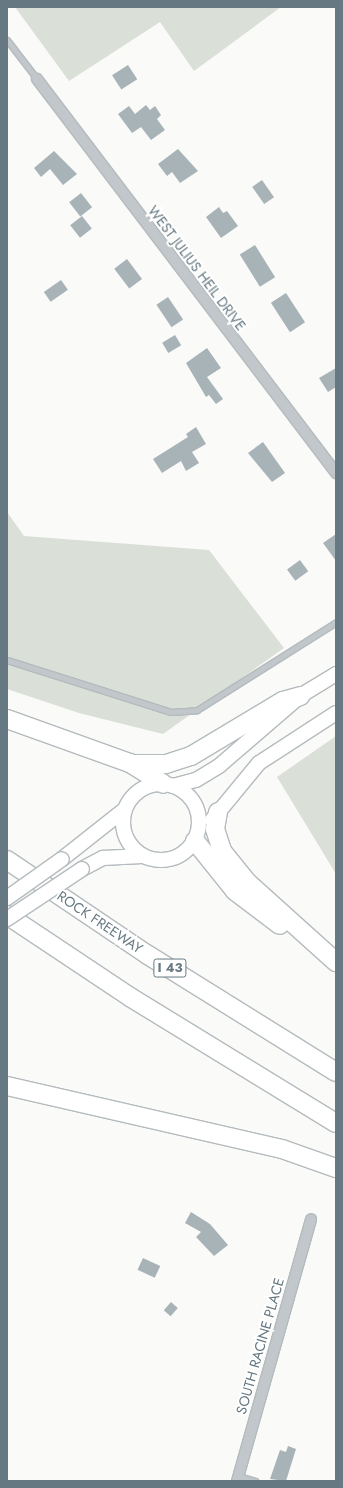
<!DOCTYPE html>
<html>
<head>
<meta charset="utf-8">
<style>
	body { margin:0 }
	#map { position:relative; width:343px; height:1488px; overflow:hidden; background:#fafaf8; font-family:Jost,sans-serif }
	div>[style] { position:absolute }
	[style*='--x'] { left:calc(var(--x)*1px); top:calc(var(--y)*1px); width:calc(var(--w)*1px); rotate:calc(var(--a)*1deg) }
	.green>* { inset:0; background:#dadfd7 }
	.building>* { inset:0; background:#a8b3b7; transform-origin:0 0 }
	.roads { filter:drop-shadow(1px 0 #b4bbbe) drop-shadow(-1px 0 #b4bbbe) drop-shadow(0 1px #b4bbbe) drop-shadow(0 -1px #b4bbbe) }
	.service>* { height:5px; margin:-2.5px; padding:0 2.5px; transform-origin:2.5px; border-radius:2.5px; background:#c1c7ca }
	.minor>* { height:10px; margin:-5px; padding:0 5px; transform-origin:5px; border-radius:5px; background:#c1c7ca }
	.secondary>* { height:14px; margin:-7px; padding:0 7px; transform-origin:7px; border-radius:7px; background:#fff }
	.secondary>.ring { margin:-7px; padding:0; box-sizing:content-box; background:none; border:14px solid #fff; border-radius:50% }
	.motorway>* { height:18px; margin:-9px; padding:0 9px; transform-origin:9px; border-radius:9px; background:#fff }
	.bridges { filter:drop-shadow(1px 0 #b4bbbe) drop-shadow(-1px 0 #b4bbbe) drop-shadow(0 1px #b4bbbe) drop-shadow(0 -1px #b4bbbe) }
	.secondary-bridge>* { height:14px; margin:-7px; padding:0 7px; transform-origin:7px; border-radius:7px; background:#fff }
	span { translate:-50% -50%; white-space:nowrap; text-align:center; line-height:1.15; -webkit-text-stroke:4px #fff; paint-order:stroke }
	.shield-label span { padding:1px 3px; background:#fff; border:1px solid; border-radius:3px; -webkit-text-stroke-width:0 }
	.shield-label { font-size:13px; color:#667982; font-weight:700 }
	.street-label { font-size:14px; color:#667982 }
	.frame { position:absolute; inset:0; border:8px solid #667982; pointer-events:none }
</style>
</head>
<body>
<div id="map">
	<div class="green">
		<div style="clip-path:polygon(15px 7px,281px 7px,194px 71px,160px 22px,69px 81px)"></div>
		<div style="clip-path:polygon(7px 512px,24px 536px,209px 550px,284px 648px,163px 734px,79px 713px,7px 689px)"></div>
		<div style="clip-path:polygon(336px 736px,336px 874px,277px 777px)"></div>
	</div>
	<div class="building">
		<div style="left:128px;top:65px;width:17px;height:19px;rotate:57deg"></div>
		<div style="clip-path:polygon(146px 105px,150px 110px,155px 106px,161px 115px,157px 119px,165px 130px,151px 140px,141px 127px,132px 133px,118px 114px,129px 106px,135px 114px)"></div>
		<div style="clip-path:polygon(178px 149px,198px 171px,180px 183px,172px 172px,167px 176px,158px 164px)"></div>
		<div style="clip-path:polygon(54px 151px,77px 174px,63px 185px,50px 169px,41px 177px,34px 168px)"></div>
		<div style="left:262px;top:180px;width:21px;height:12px;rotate:55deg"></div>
		<div style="left:81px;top:193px;width:18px;height:15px;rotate:52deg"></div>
		<div style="clip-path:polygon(219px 207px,223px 213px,227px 211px,238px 226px,221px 238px,206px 217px)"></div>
		<div style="left:82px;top:216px;width:16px;height:15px;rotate:52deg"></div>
		<div style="left:255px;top:245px;width:38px;height:18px;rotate:58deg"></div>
		<div style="left:127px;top:259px;width:25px;height:16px;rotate:53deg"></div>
		<div style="left:61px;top:280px;width:12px;height:21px;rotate:55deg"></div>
		<div style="left:286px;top:293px;width:35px;height:18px;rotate:57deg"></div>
		<div style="left:168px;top:297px;width:27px;height:14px;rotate:56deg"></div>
		<div style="left:175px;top:335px;width:12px;height:15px;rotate:59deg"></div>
		<div style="clip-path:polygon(207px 348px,221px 368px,207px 377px,223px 399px,216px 404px,209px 395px,206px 397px,186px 363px)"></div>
		<div style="clip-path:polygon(336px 368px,336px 387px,328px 392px,319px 378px)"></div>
		<div style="clip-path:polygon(196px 427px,206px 444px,192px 452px,199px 463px,186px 471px,181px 461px,162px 473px,153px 459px,188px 437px,186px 434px)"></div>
		<div style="clip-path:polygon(263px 442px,285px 473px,272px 482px,248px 453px)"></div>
		<div style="clip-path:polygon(336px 534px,336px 561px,323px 543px)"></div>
		<div style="left:300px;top:560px;width:14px;height:16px;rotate:54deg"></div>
		<div style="clip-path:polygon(191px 1212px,210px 1224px,228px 1245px,214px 1256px,196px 1237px,201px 1232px,185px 1223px)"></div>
		<div style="left:143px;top:1258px;width:19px;height:13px;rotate:25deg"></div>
		<div style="left:171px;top:1302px;width:9px;height:11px;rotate:41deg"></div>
		<div style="clip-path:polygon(288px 1446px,296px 1449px,286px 1481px,270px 1479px,280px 1450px,286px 1452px)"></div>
	</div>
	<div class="roads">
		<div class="service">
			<div style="--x:7;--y:40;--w:49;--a:52.4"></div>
			<div style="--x:7;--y:660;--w:172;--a:17.6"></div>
			<div style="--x:171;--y:712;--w:26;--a:-4"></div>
			<div style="--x:197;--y:710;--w:165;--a:-32.3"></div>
			<div style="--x:238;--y:1476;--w:18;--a:16"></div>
		</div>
		<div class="minor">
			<div style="--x:37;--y:79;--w:495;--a:52.8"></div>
			<div style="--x:237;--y:1481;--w:272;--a:-74.2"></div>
		</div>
		<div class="secondary">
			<div class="ring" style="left:123px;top:784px;width:62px;height:62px"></div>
			<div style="--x:173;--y:786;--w:24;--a:-15"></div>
			<div style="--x:196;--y:780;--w:27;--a:-31"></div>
			<div style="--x:219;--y:766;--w:107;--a:-40.8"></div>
			<div style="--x:300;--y:696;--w:42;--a:-31.4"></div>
			<div style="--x:212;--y:820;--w:74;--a:-50.5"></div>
			<div style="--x:259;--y:763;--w:92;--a:-33"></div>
			<div style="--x:62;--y:859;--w:79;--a:-38.3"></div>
			<div style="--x:82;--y:869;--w:24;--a:-28"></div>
			<div style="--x:103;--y:858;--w:39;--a:-3"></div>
		</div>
		<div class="motorway">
			<div style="--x:7;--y:719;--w:131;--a:19.7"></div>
			<div style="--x:130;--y:763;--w:39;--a:32"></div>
			<div style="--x:132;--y:764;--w:34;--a:0"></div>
			<div style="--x:166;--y:764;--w:26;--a:-18"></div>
			<div style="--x:191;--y:756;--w:107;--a:-30.9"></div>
			<div style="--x:283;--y:701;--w:18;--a:-16"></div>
			<div style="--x:218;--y:812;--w:17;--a:100"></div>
			<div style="--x:215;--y:829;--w:23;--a:72"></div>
			<div style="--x:222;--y:851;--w:40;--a:51"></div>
			<div style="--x:247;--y:882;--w:120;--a:42"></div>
			<div style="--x:195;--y:841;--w:64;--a:51.3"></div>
			<div style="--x:235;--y:891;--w:56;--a:37.1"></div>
			<div style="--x:7;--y:860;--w:170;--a:34"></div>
			<div style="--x:148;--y:955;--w:221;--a:31.9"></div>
			<div style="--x:7;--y:915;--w:148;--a:33.7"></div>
			<div style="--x:130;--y:997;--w:241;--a:31.5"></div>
			<div style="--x:7;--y:1086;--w:282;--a:12.9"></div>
			<div style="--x:282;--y:1149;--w:57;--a:19.4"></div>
		</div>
	</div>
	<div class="bridges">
		<div class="secondary-bridge">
			<div style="--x:7;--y:898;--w:67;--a:-35.3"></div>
			<div style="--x:7;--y:919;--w:90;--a:-33.7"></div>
		</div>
	</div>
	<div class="shield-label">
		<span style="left:170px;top:968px">I 43</span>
	</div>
	<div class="street-label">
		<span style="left:197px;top:268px;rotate:53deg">WEST JULIUS HEIL DRIVE</span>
		<span style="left:100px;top:922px;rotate:34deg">ROCK FREEWAY</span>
		<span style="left:260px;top:1346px;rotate:-74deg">SOUTH RACINE PLACE</span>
	</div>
	<div class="frame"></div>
</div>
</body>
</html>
